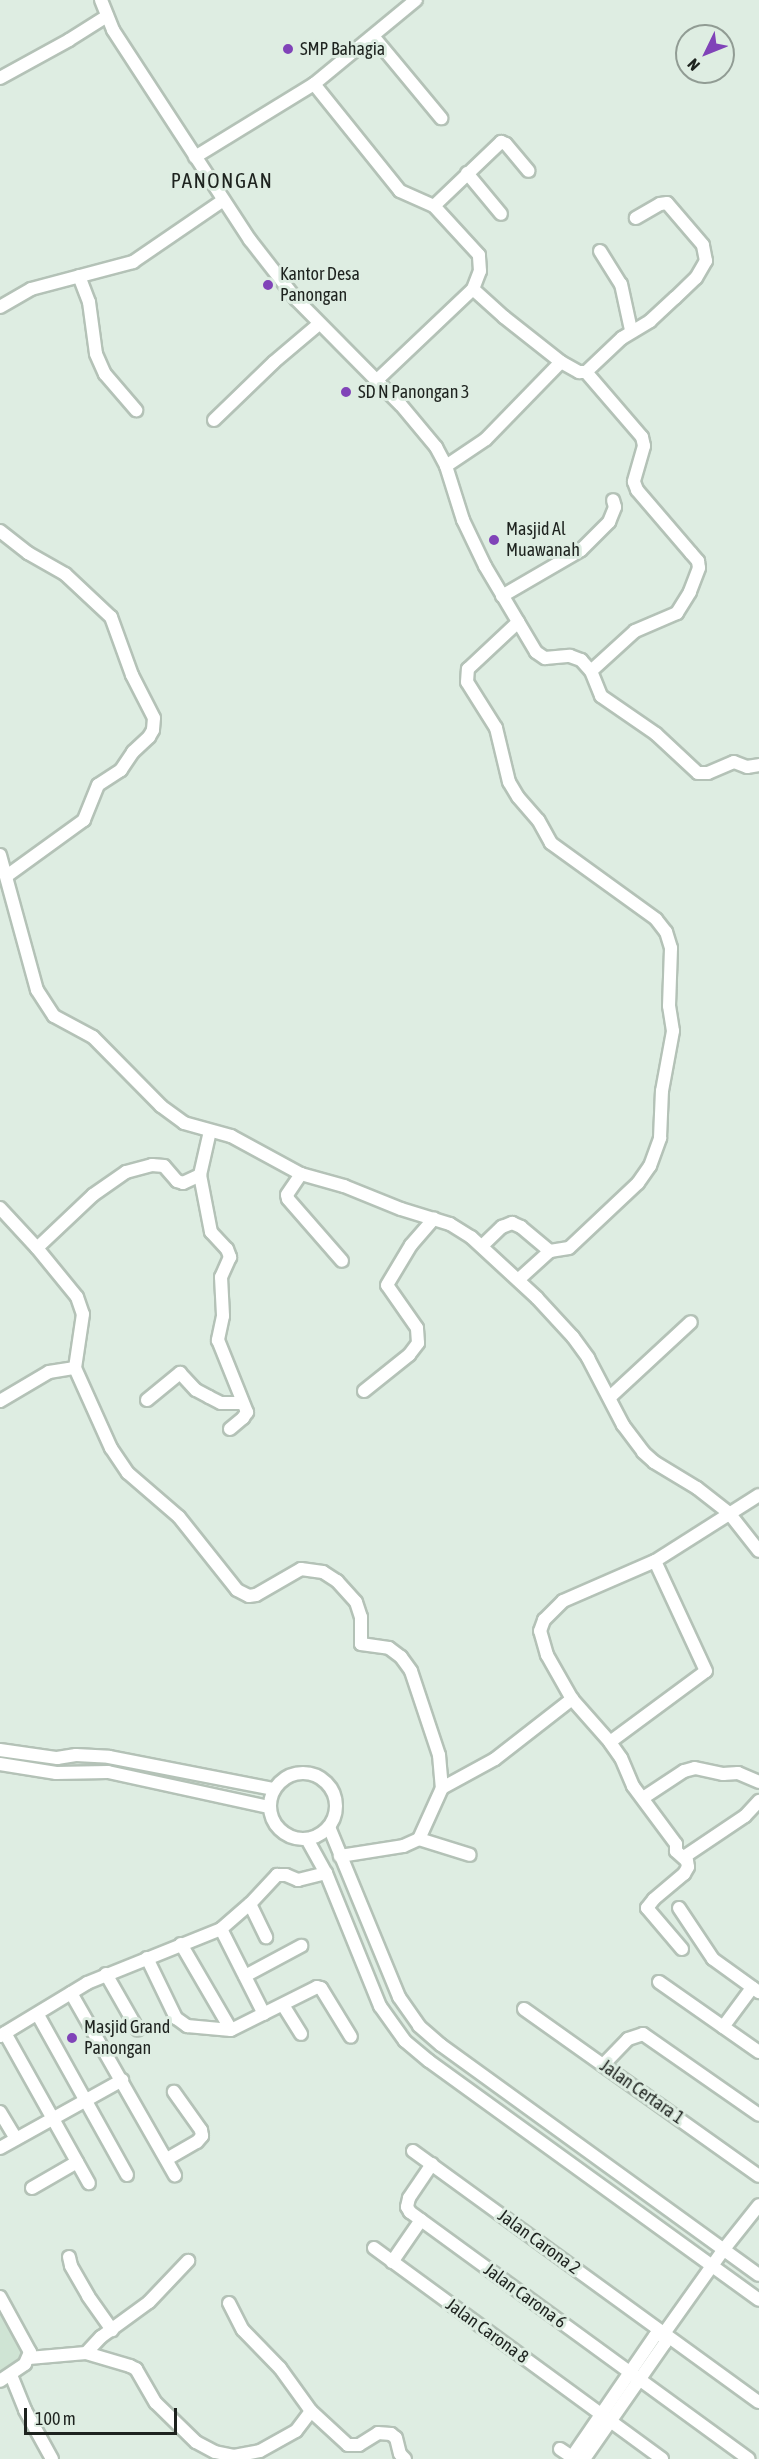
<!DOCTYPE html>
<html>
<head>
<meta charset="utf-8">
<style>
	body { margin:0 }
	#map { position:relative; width:759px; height:2459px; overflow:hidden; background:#deede2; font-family:"Asap Condensed",sans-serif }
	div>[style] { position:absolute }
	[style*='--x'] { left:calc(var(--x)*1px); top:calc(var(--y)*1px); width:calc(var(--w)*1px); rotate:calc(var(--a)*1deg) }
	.built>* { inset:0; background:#cfe4d4 }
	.roads { filter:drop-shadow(2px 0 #b4c2b7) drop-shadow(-2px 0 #b4c2b7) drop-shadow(0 2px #b4c2b7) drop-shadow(0 -2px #b4c2b7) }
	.minor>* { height:12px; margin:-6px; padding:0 6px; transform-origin:6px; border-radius:6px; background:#fff }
	.minor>.ring { margin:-6px; padding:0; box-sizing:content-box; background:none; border:12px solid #fff; border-radius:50% }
	.dots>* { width:16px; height:16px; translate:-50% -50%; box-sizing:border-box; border:3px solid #deede2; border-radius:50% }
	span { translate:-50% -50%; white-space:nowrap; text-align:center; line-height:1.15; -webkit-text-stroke:6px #deede2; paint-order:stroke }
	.poi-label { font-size:18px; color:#1e231f }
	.left { translate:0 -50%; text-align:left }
	.street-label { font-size:18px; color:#1e231f }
	.quarter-label { font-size:21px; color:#1e231f; letter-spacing:1.5px }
	.north { position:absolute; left:675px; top:24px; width:60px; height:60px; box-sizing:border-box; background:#deede2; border:2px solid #919c94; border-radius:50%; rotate:227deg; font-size:16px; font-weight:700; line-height:24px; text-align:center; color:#1e231f }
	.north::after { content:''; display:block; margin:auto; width:21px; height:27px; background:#8043b8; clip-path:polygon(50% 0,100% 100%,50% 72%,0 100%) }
	.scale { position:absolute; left:24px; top:2408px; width:153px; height:27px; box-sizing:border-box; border:3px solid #1e231f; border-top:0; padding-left:8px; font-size:18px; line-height:21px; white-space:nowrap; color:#1e231f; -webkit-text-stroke:4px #deede2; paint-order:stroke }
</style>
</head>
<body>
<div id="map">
	<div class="built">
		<div style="clip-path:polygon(0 2309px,23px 2348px,20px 2357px,0 2371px)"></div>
	</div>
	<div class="roads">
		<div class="minor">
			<div style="--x:101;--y:0;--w:32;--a:68"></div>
			<div style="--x:113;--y:30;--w:251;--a:56.9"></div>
			<div style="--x:250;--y:240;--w:75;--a:52.1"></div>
			<div style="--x:296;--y:299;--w:149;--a:45.3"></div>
			<div style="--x:401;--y:405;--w:55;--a:50.2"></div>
			<div style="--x:436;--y:447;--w:21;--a:62"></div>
			<div style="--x:446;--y:466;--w:57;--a:72.5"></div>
			<div style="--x:463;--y:520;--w:51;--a:64.4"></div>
			<div style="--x:485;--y:566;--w:100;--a:59.3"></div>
			<div style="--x:536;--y:652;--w:11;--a:34"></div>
			<div style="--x:545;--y:658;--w:25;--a:-5"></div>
			<div style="--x:570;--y:656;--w:12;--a:20"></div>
			<div style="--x:581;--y:660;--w:15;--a:48"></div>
			<div style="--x:591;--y:671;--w:27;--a:68"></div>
			<div style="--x:601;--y:696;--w:67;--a:34.6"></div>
			<div style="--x:656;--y:734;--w:57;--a:42.9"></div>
			<div style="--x:698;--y:773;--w:10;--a:0"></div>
			<div style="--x:708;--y:773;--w:28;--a:-23"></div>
			<div style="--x:734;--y:762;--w:14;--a:21"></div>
			<div style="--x:747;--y:767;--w:12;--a:-9"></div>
			<div style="--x:373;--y:36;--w:107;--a:50.3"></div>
			<div style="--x:0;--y:78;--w:79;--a:-28.8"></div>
			<div style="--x:69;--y:40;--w:45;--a:-32.3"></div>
			<div style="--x:314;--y:84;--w:137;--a:51.2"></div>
			<div style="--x:400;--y:191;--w:37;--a:24"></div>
			<div style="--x:434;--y:206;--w:93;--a:-43.7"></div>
			<div style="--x:501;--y:142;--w:5;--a:22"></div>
			<div style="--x:506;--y:144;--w:35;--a:50"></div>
			<div style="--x:195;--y:157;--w:140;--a:-31.5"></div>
			<div style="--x:314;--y:84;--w:132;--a:-39.5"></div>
			<div style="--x:467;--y:173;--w:53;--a:50.3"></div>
			<div style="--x:600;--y:251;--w:39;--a:58"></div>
			<div style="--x:621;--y:284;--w:47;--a:77.7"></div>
			<div style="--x:79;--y:276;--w:28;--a:69"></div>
			<div style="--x:89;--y:302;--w:52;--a:82.3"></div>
			<div style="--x:96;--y:354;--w:22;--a:66"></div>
			<div style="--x:105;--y:374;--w:48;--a:49.3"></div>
			<div style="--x:473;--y:289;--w:42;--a:42.1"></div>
			<div style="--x:504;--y:317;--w:73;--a:38.3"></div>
			<div style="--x:561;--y:362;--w:21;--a:29"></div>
			<div style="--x:579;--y:372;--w:7;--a:0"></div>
			<div style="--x:586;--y:372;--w:50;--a:-43.4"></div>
			<div style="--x:622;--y:338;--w:33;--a:-31"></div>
			<div style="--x:650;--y:321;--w:34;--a:-43"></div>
			<div style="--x:675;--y:298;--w:29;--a:-44"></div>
			<div style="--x:696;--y:278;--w:20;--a:-60"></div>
			<div style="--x:706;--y:261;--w:16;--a:-101"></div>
			<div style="--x:703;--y:245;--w:55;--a:-130.6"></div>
			<div style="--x:667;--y:203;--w:7;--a:172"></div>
			<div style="--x:660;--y:204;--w:28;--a:150"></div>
			<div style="--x:0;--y:307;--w:36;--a:-30"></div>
			<div style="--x:31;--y:289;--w:106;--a:-14.8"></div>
			<div style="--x:133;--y:262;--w:108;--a:-34.4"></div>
			<div style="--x:586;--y:372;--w:86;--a:49.3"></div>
			<div style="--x:642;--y:437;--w:9;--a:77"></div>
			<div style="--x:644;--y:446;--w:37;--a:106"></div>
			<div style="--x:634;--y:482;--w:9;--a:69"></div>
			<div style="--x:637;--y:490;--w:83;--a:49.4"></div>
			<div style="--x:691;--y:553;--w:11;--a:49"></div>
			<div style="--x:698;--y:561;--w:7;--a:82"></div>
			<div style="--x:699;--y:568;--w:26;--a:111"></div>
			<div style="--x:690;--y:592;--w:25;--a:122"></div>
			<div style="--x:677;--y:613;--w:46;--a:156.8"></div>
			<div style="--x:635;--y:631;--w:59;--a:137.7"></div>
			<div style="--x:376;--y:381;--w:134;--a:-43.5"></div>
			<div style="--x:473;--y:289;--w:19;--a:-69"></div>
			<div style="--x:480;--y:271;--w:16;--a:-94"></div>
			<div style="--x:479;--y:255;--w:67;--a:-132.6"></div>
			<div style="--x:214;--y:420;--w:83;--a:-44"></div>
			<div style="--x:274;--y:362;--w:59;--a:-40.2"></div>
			<div style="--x:446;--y:466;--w:48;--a:-34"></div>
			<div style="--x:486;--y:439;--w:107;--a:-45.8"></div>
			<div style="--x:0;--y:531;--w:36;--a:38"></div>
			<div style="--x:28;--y:553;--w:43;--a:29.6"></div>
			<div style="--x:65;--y:574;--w:63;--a:43.1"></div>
			<div style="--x:111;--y:617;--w:62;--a:70.1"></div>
			<div style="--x:132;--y:675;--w:48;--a:62.9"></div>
			<div style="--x:154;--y:718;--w:12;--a:95"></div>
			<div style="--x:153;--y:730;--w:8;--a:120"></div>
			<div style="--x:149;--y:737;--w:22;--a:137"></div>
			<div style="--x:133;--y:752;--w:22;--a:124"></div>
			<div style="--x:121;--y:770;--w:27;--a:147"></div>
			<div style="--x:98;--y:785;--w:38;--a:112"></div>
			<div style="--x:84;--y:820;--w:94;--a:144.1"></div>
			<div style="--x:502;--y:596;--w:91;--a:-30.2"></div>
			<div style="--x:581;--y:550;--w:40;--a:-45"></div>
			<div style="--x:609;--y:522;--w:16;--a:-68"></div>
			<div style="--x:615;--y:507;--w:7;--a:-106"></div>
			<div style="--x:0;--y:855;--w:140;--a:74.7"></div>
			<div style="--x:37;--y:990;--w:31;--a:57"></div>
			<div style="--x:54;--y:1016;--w:44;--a:28.3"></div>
			<div style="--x:93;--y:1037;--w:97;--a:45.4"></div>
			<div style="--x:161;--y:1106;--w:29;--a:36"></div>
			<div style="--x:184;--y:1123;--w:49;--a:15.5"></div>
			<div style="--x:231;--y:1136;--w:80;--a:28.5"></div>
			<div style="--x:301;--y:1174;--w:45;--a:15.6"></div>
			<div style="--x:344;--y:1186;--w:61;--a:22"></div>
			<div style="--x:401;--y:1209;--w:51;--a:17"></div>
			<div style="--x:450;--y:1224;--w:25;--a:32"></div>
			<div style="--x:471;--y:1237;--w:90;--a:42.7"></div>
			<div style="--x:537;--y:1298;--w:53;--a:47.3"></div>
			<div style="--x:573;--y:1337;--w:26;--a:54"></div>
			<div style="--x:588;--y:1358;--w:76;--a:62.4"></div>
			<div style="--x:623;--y:1425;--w:34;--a:53"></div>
			<div style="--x:643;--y:1452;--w:15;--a:42"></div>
			<div style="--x:654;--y:1462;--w:50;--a:31.2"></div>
			<div style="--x:697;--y:1488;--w:41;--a:38"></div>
			<div style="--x:729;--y:1513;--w:48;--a:51.7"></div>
			<div style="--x:210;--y:1131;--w:45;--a:102.8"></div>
			<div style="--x:200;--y:1175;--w:58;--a:79.1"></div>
			<div style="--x:211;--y:1232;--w:23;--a:47"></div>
			<div style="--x:227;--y:1249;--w:9;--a:69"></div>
			<div style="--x:230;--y:1257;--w:22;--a:114"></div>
			<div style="--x:221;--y:1277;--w:39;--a:87"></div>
			<div style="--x:223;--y:1316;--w:25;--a:102"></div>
			<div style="--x:218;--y:1340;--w:78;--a:68.1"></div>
			<div style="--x:247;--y:1412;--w:7;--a:124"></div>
			<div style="--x:243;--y:1418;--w:17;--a:140"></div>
			<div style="--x:301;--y:1174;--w:25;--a:124"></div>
			<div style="--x:287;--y:1195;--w:4;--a:76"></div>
			<div style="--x:288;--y:1199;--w:82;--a:48.9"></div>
			<div style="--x:0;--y:1208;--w:54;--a:47.2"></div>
			<div style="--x:37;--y:1248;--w:63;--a:50.8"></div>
			<div style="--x:77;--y:1297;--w:18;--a:71"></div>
			<div style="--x:83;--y:1314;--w:55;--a:98.4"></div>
			<div style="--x:75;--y:1368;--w:88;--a:65.8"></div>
			<div style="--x:111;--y:1448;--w:30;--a:56"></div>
			<div style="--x:128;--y:1473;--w:67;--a:40.8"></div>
			<div style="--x:179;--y:1517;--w:93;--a:51.5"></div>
			<div style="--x:237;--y:1590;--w:13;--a:27"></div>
			<div style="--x:249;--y:1596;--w:7;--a:-8"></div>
			<div style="--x:256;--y:1595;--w:52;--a:-30"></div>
			<div style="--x:301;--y:1569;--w:22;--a:8"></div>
			<div style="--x:323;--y:1572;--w:17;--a:33"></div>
			<div style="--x:337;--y:1581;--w:28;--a:48"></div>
			<div style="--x:356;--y:1602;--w:16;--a:72"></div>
			<div style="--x:361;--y:1617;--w:27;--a:90"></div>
			<div style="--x:361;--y:1644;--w:28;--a:8"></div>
			<div style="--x:389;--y:1648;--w:15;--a:37"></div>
			<div style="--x:401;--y:1657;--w:17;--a:54"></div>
			<div style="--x:411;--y:1671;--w:89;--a:71.6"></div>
			<div style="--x:439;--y:1755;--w:33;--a:85"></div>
			<div style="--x:442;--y:1788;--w:56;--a:114.3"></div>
			<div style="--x:419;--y:1839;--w:17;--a:156"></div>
			<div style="--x:403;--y:1846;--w:64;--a:171"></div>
			<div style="--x:482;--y:1246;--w:28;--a:-44"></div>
			<div style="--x:502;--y:1227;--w:11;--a:-22"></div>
			<div style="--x:512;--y:1223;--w:10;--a:24"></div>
			<div style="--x:521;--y:1227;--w:38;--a:40"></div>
			<div style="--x:550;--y:1251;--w:19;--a:-9"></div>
			<div style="--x:569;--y:1248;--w:95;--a:-43.3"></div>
			<div style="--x:638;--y:1183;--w:21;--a:-55"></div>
			<div style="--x:650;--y:1166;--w:30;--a:-70"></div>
			<div style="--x:660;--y:1138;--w:47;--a:-87.6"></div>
			<div style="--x:662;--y:1091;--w:61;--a:-79.6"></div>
			<div style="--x:673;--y:1031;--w:25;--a:-99"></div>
			<div style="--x:669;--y:1006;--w:58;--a:-88"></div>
			<div style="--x:671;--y:948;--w:17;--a:-107"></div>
			<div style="--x:666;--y:932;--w:16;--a:-128"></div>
			<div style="--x:656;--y:919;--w:130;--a:-144.1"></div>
			<div style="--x:551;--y:843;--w:26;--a:-119"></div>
			<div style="--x:538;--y:820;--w:30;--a:-131"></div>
			<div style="--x:518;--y:797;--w:17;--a:-121"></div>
			<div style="--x:509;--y:782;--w:56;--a:-103.5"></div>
			<div style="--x:496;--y:728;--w:54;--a:-122.2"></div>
			<div style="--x:467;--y:682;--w:13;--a:-86"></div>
			<div style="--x:468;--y:669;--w:69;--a:-43.2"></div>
			<div style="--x:37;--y:1248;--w:77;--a:-43.4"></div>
			<div style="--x:93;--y:1195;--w:40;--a:-34.9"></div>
			<div style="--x:126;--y:1172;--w:27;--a:-15"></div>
			<div style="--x:152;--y:1165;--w:12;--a:5"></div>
			<div style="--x:164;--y:1166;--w:20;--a:49"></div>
			<div style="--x:177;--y:1181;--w:6;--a:18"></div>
			<div style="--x:183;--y:1183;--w:19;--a:-25"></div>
			<div style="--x:518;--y:1280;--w:43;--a:-42.2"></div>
			<div style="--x:364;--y:1391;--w:58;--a:-38.7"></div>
			<div style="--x:409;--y:1355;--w:15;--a:-53"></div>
			<div style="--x:418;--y:1343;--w:15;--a:-94"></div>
			<div style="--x:417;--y:1328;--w:52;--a:-124.9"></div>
			<div style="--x:387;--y:1285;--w:47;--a:-59"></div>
			<div style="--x:411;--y:1245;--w:35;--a:-49"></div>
			<div style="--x:610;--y:1397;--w:110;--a:-42.8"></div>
			<div style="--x:147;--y:1400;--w:43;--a:-39.3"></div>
			<div style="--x:180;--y:1373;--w:23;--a:47"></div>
			<div style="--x:196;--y:1390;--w:15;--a:28"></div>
			<div style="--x:209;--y:1397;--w:13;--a:27"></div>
			<div style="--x:221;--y:1403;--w:21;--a:0"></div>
			<div style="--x:0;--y:1401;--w:57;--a:-30.6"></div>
			<div style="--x:49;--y:1372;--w:26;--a:-9"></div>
			<div style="--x:610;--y:1742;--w:119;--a:-36.5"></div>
			<div style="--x:706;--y:1671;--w:121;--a:-114.9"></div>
			<div style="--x:0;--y:1750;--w:58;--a:8"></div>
			<div style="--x:57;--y:1758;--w:19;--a:-9"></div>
			<div style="--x:76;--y:1755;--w:33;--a:3"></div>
			<div style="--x:109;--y:1757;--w:168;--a:11"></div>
			<div style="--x:0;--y:1764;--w:57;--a:9.1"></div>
			<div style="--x:56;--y:1773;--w:52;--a:-1.1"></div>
			<div style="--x:108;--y:1772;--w:165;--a:12.3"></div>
			<div class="ring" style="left:270px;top:1773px;width:54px;height:54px"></div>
			<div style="--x:442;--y:1788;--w:60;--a:-28.7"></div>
			<div style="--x:495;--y:1759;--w:98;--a:-37.9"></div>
			<div style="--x:643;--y:1798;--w:49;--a:-33.4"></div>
			<div style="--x:684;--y:1771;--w:11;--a:-15"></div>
			<div style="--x:695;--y:1768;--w:29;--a:12"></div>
			<div style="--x:723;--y:1774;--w:15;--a:-4"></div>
			<div style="--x:738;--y:1773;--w:23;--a:23"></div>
			<div style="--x:329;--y:1827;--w:184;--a:67.6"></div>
			<div style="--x:399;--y:1997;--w:35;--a:55"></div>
			<div style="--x:419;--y:2026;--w:29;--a:41"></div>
			<div style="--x:441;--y:2045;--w:392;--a:35.9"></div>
			<div style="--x:307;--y:1839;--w:39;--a:61"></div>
			<div style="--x:326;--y:1873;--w:144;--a:67.9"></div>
			<div style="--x:380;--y:2006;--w:43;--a:54.5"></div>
			<div style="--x:405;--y:2041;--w:31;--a:40"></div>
			<div style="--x:429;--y:2061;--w:407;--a:35.9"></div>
			<div style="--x:419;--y:1839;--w:53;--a:17.4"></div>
			<div style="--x:684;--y:1857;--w:73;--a:-33.9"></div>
			<div style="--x:745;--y:1816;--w:21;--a:-47"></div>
			<div style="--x:250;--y:1904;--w:37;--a:64"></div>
			<div style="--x:679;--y:1908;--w:61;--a:56.3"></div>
			<div style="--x:713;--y:1959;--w:57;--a:35.7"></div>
			<div style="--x:221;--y:1929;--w:95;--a:63.2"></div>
			<div style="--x:181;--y:1944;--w:99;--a:59.8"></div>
			<div style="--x:682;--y:1949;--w:54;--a:-130.5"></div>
			<div style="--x:647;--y:1908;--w:11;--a:-52"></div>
			<div style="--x:654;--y:1899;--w:39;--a:-40"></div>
			<div style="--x:684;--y:1874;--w:8;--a:-60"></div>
			<div style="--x:688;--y:1867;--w:6;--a:-99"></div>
			<div style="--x:687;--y:1861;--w:15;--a:-138"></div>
			<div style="--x:676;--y:1851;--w:7;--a:-90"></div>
			<div style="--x:676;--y:1844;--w:72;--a:-126.6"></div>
			<div style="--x:633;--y:1786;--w:30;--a:-113"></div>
			<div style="--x:621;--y:1758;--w:19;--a:-125"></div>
			<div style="--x:610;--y:1742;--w:57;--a:-131.5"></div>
			<div style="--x:572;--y:1699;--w:51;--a:-119.6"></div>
			<div style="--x:547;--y:1655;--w:25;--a:-106"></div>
			<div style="--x:540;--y:1631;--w:12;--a:-70"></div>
			<div style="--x:544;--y:1620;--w:27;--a:-45"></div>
			<div style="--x:563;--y:1601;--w:100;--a:-23.5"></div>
			<div style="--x:655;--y:1561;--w:123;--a:-32.4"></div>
			<div style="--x:147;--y:1958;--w:67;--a:64.2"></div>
			<div style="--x:176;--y:2018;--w:14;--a:36"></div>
			<div style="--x:187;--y:2026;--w:44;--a:5.2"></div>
			<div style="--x:231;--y:2030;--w:96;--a:-26.6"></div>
			<div style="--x:317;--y:1987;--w:4;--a:14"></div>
			<div style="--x:321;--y:1988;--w:57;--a:58.5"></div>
			<div style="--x:106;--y:1974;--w:64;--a:60.3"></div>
			<div style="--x:245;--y:1976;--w:64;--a:-28.2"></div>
			<div style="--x:659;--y:1982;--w:122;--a:35"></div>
			<div style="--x:71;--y:1993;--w:210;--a:60.3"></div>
			<div style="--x:283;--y:2005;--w:34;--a:58"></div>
			<div style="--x:524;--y:2009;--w:288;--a:35.4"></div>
			<div style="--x:38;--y:2015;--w:183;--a:60.9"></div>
			<div style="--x:723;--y:2027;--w:49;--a:-53.4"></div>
			<div style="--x:5;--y:2033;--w:172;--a:60.8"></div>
			<div style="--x:0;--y:2036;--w:102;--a:-31.3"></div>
			<div style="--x:87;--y:1983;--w:144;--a:-21.9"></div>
			<div style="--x:221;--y:1929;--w:38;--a:-41"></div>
			<div style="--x:250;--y:1904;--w:40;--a:-47"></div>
			<div style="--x:277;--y:1875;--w:9;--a:0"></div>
			<div style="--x:286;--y:1875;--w:13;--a:23"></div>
			<div style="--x:298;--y:1880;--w:29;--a:-14"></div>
			<div style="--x:603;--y:2065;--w:36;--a:-46"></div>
			<div style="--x:628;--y:2039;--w:16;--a:-18"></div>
			<div style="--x:643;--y:2034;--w:141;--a:34.9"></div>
			<div style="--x:0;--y:2112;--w:31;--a:59"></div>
			<div style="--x:0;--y:2148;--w:140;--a:-29.1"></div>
			<div style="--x:413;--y:2151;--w:427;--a:36"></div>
			<div style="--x:167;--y:2159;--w:34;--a:-30"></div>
			<div style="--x:197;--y:2142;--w:8;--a:-50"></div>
			<div style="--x:202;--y:2136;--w:6;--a:-99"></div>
			<div style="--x:201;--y:2130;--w:47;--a:-125.4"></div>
			<div style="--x:432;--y:2164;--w:41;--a:124.1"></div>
			<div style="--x:409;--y:2198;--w:9;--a:103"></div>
			<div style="--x:407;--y:2207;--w:6;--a:59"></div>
			<div style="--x:410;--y:2212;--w:419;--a:36.1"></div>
			<div style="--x:32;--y:2188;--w:52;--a:-30"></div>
			<div style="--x:374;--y:2248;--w:357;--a:36.2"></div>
			<div style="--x:69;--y:2257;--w:9;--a:77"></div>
			<div style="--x:71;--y:2266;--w:34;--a:60"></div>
			<div style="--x:88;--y:2296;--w:42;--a:54.8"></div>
			<div style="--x:392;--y:2262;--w:51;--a:-55.4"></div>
			<div style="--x:0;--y:2297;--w:63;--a:61.4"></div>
			<div style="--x:30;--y:2352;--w:13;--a:113"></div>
			<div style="--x:25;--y:2364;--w:30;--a:146"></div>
			<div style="--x:229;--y:2303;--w:30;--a:63"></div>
			<div style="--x:243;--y:2330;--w:53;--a:45.8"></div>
			<div style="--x:280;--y:2368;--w:53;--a:54.2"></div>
			<div style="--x:86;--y:2353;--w:22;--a:-47"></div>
			<div style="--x:101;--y:2337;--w:59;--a:-36.1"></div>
			<div style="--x:149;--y:2302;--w:57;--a:-46.4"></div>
			<div style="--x:29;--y:2358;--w:57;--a:-5"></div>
			<div style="--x:86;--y:2353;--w:46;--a:16.5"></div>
			<div style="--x:130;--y:2366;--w:7;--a:27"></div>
			<div style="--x:136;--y:2369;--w:39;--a:60"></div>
			<div style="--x:156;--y:2403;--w:56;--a:44.3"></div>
			<div style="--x:196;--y:2442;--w:21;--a:28"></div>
			<div style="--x:215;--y:2452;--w:19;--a:12"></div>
			<div style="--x:234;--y:2456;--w:26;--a:-11"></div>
			<div style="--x:260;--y:2451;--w:41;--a:-29.1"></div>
			<div style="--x:296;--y:2431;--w:25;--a:-53"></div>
			<div style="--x:311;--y:2411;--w:50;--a:42.6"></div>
			<div style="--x:348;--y:2445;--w:11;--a:0"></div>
			<div style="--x:359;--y:2445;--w:22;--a:-32"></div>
			<div style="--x:378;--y:2433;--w:13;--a:4"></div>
			<div style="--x:391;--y:2434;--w:6;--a:39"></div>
			<div style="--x:396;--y:2438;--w:16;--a:76"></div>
			<div style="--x:400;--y:2454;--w:7;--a:45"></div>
			<div style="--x:11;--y:2375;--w:38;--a:68"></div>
			<div style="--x:25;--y:2410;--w:56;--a:61.1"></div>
			<div style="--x:560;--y:2449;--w:18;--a:34"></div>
			<div style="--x:572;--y:2457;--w:147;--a:-55.6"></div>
			<div style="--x:655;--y:2336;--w:11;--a:-22"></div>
			<div style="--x:665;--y:2332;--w:102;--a:-54.6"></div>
			<div style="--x:724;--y:2249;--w:56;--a:-51.5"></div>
			<div style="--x:584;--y:2459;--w:141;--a:-55.1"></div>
			<div style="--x:665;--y:2343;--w:11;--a:-90"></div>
		</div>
	</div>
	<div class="dots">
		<div style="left:288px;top:49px;background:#8043b8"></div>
		<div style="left:268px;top:285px;background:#8043b8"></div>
		<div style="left:346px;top:392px;background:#8043b8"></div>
		<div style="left:494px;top:540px;background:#8043b8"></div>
		<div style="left:72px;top:2038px;background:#8043b8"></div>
	</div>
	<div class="poi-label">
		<span class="left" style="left:300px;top:49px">SMP Bahagia</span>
		<span class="left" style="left:280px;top:285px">Kantor Desa<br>Panongan</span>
		<span class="left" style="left:358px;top:392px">SD N Panongan 3</span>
		<span class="left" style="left:506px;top:540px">Masjid Al<br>Muawanah</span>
		<span class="left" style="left:84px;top:2038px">Masjid Grand<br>Panongan</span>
	</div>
	<div class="street-label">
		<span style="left:642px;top:2092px;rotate:35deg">Jalan Certara 1</span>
		<span style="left:539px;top:2242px;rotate:36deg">Jalan Carona 2</span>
		<span style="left:525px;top:2296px;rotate:36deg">Jalan Carona 6</span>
		<span style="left:487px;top:2331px;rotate:36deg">Jalan Carona 8</span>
	</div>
	<div class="quarter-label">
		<span style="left:222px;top:180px">PANONGAN</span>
	</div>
	<div class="north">N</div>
	<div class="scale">100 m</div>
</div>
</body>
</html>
